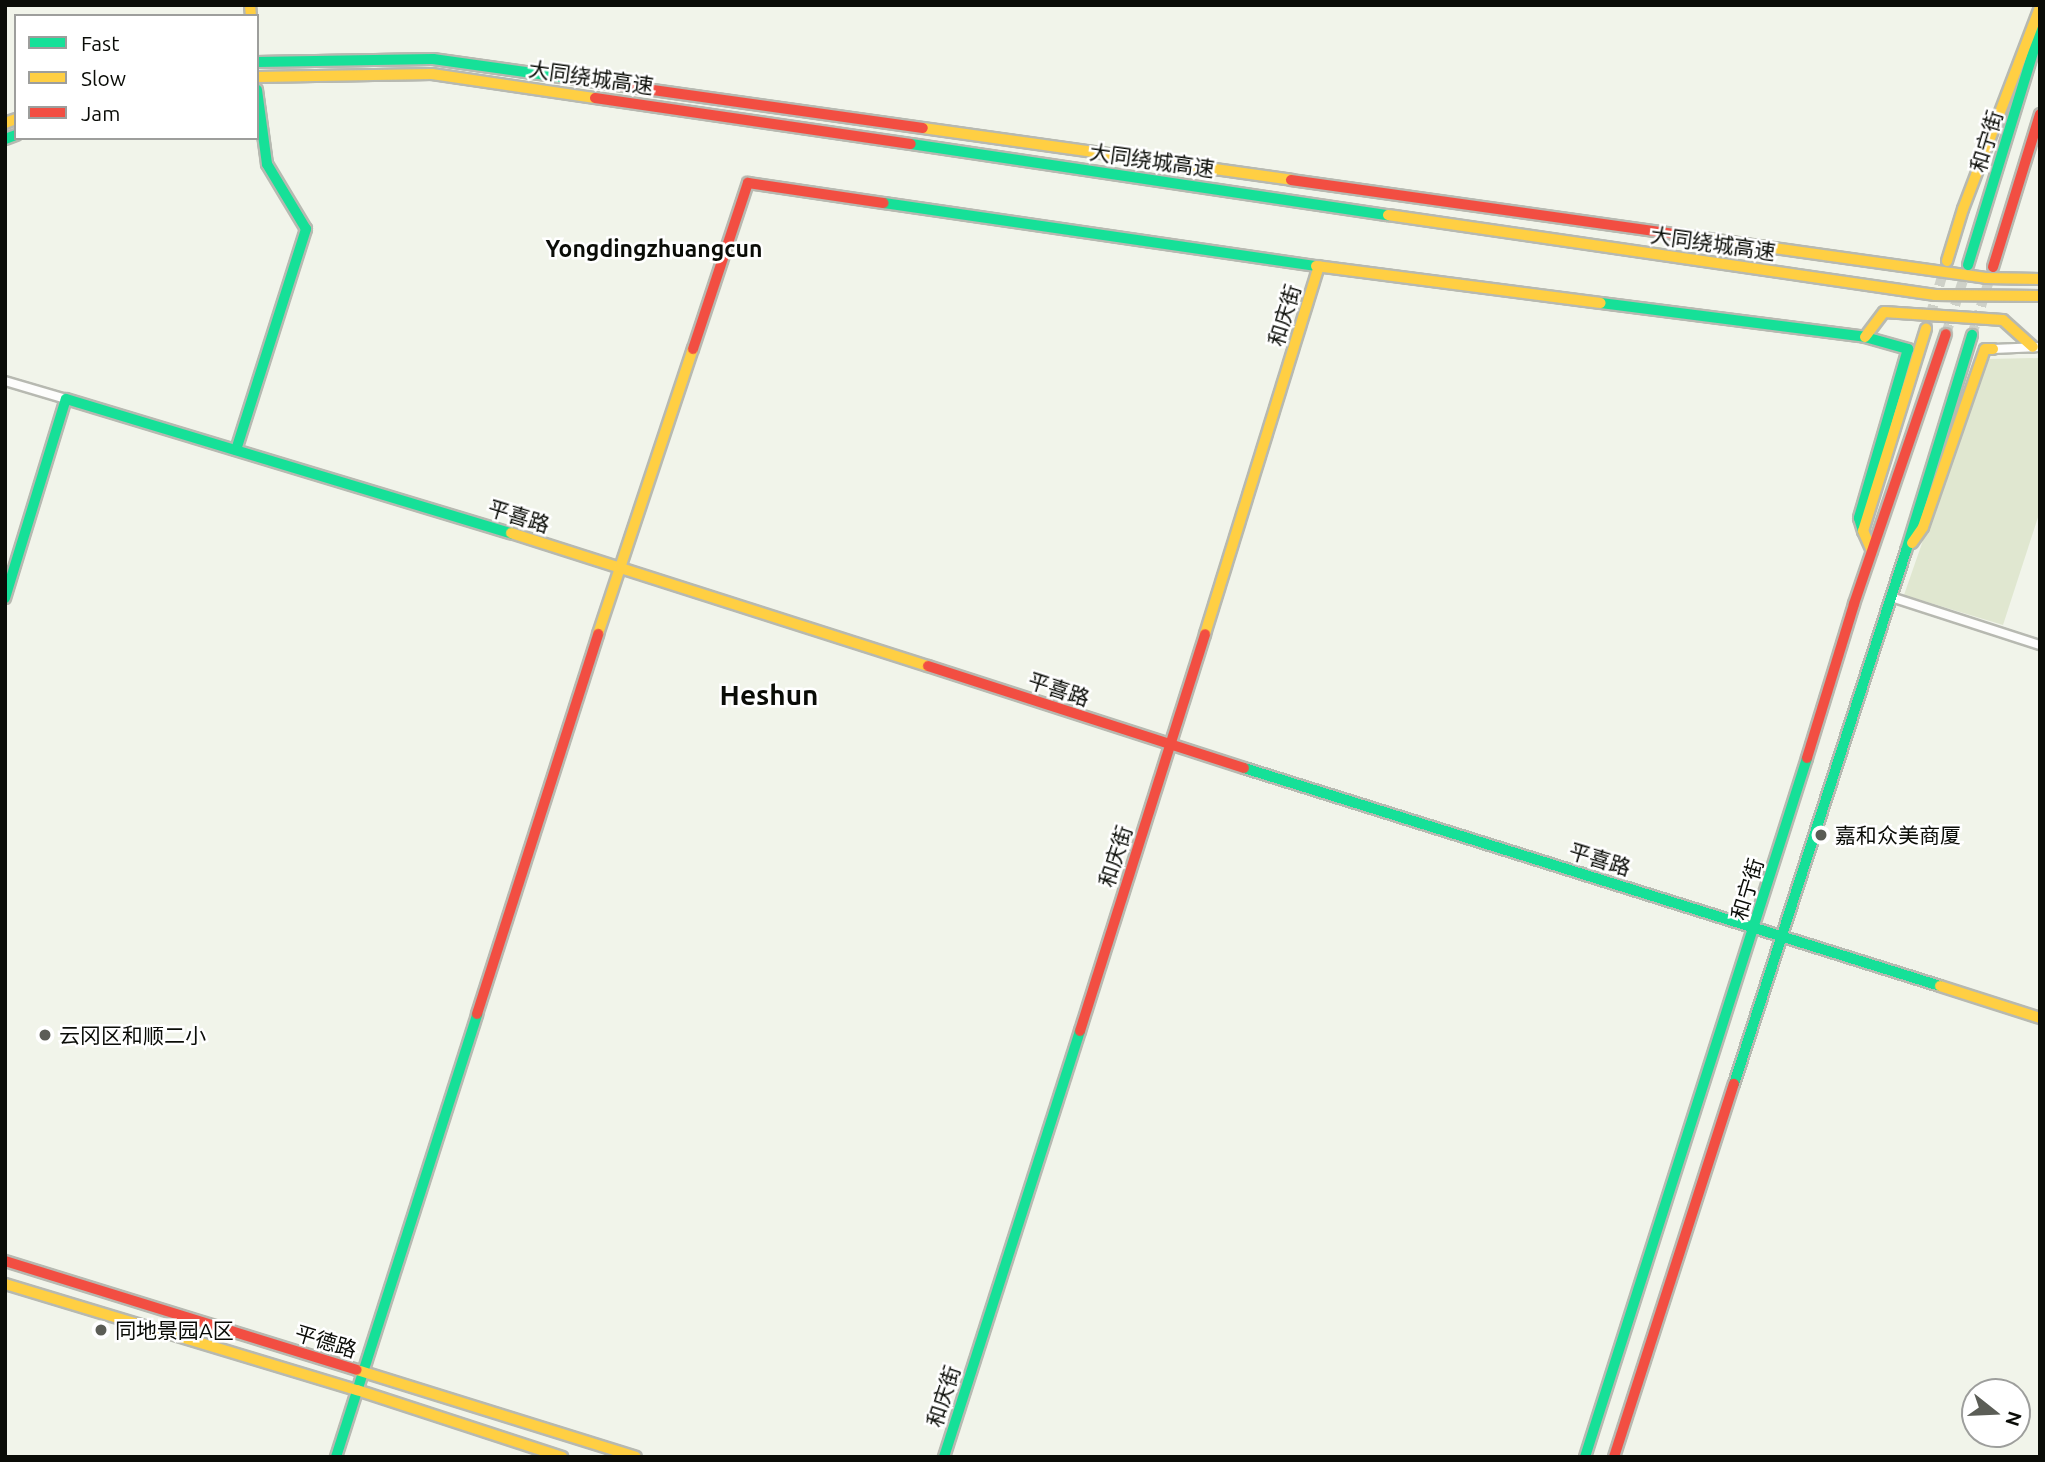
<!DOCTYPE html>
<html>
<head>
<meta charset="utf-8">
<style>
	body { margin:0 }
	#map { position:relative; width:2045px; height:1462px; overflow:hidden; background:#f1f4ea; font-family:Ubuntu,"Noto Sans SC",sans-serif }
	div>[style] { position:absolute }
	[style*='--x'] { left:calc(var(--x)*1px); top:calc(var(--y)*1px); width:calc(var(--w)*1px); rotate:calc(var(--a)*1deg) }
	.green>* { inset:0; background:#e0e7d0 }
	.secondary-tunnel>* { height:10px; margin-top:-5px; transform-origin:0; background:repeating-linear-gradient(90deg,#ced1c8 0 10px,transparent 0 15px) }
	.roads { filter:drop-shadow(2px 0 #b7b9b1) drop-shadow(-2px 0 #b7b9b1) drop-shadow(0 2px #b7b9b1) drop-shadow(0 -2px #b7b9b1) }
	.street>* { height:8px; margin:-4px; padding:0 4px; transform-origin:4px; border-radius:4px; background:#fdfdfc }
	.fast>* { height:10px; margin:-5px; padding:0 5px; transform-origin:5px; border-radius:5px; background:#16e098 }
	.slow>* { height:10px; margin:-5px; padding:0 5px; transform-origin:5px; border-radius:5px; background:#ffcf43 }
	.jam>* { height:10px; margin:-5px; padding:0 5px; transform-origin:5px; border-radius:5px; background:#f24e42 }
	.dots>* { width:19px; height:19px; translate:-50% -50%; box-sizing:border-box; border:4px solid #fff; border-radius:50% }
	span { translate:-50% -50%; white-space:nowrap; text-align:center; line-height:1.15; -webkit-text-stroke:5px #fff; paint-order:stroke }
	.street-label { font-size:21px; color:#0a0c07 }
	.poi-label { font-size:21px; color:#0a0c07 }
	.left { translate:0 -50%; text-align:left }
	.neighbourhood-label { font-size:23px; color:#0a0c07; font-weight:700 }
	.district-label { font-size:28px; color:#0a0c07; font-weight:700 }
	.frame { position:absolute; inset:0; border:7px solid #0a0c07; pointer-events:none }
	.legend { position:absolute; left:14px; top:14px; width:245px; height:126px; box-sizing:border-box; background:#fff; border:2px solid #9d9e9c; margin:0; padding:9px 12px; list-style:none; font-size:21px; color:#0a0c07 }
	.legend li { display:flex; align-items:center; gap:14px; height:35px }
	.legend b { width:35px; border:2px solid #9d9e9c }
	.north { position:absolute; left:1961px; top:1378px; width:70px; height:70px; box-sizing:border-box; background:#fff; border:2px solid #9d9e9c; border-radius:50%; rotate:108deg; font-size:19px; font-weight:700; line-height:28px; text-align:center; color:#0a0c07 }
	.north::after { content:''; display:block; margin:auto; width:24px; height:32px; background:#5b5d56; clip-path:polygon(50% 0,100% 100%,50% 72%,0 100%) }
</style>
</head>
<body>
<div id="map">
	<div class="green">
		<div style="clip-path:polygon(2040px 358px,2040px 511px,2003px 625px,1904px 595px,1986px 359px)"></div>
	</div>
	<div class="secondary-tunnel">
		<div style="--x:1926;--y:329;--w:65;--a:-73"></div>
		<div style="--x:1946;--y:334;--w:66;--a:-72.4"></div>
		<div style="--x:1972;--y:335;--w:67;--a:-72.6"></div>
	</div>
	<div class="roads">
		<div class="street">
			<div style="--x:1993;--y:349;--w:47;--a:-2.4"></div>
			<div style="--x:5;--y:381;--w:64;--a:16.4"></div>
			<div style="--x:1891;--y:597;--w:157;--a:17.9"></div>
		</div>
		<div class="fast">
			<div style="--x:257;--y:62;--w:176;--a:-1"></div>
			<div style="--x:433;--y:59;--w:165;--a:8"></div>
			<div style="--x:5;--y:139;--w:12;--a:-20"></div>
			<div style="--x:911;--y:144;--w:482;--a:8.5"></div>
			<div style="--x:884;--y:203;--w:437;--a:8.3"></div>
			<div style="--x:1968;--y:265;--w:247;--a:-73"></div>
			<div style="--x:1601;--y:303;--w:266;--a:7.3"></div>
			<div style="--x:1865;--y:337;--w:45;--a:15.6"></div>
			<div style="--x:1908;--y:349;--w:176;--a:106.2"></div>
			<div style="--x:1859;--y:518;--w:14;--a:73"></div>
			<div style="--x:236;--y:450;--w:232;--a:-72.4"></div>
			<div style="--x:306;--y:229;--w:76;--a:-121"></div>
			<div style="--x:267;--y:164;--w:75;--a:-97.7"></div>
			<div style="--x:5;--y:598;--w:208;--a:-73"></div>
			<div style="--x:66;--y:399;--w:465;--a:16.8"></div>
			<div style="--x:1244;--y:768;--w:729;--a:17.39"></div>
			<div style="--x:1734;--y:1084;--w:560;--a:-72.12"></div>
			<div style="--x:1906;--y:551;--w:226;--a:-73"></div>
			<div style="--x:336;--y:1457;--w:465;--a:-72.3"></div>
			<div style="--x:944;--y:1457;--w:447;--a:-72.3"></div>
			<div style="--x:1585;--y:1457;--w:733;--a:-72.38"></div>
		</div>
		<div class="slow">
			<div style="--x:250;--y:5;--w:11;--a:85"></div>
			<div style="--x:257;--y:77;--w:175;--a:-1"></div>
			<div style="--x:432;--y:74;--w:165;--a:8.4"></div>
			<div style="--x:5;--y:123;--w:12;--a:-20"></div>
			<div style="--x:923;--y:128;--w:372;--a:8"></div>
			<div style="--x:1388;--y:215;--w:553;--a:8.32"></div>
			<div style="--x:1935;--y:295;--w:105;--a:0.5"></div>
			<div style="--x:1674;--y:234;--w:315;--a:8"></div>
			<div style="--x:1986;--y:278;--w:54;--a:1.1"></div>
			<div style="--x:1947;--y:261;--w:54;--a:-72.9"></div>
			<div style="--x:1963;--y:209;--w:216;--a:-69.1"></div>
			<div style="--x:1316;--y:266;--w:287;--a:7.4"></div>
			<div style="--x:1865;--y:337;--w:31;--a:-53"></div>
			<div style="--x:1884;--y:312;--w:119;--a:3.8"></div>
			<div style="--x:2003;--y:320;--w:40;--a:42"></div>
			<div style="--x:511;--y:533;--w:438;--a:17.7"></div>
			<div style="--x:1912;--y:543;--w:19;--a:-55"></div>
			<div style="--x:1923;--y:527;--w:188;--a:-70.8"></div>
			<div style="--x:1985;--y:349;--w:8;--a:0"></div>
			<div style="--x:1872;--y:551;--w:22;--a:-114"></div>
			<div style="--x:1863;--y:531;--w:212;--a:-72.7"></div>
			<div style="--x:598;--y:634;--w:300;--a:-71.6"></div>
			<div style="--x:1205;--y:634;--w:385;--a:-72.8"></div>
			<div style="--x:1940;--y:986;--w:105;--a:17.7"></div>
			<div style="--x:5;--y:1284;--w:368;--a:16.8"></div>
			<div style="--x:357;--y:1390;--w:216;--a:18.1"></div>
			<div style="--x:357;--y:1370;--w:292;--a:17.3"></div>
		</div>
		<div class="jam">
			<div style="--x:596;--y:82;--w:330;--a:8"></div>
			<div style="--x:595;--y:98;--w:319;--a:8.3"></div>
			<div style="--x:1291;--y:180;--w:387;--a:8"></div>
			<div style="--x:1993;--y:267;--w:160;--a:-72.9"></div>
			<div style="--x:693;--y:349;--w:175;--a:-71.7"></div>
			<div style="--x:748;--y:183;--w:137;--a:8.4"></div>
			<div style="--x:928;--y:666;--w:332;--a:17.9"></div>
			<div style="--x:1807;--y:758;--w:161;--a:-73"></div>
			<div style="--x:1854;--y:604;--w:285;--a:-71.2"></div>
			<div style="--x:477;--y:1014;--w:399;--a:-72.3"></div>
			<div style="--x:1080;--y:1031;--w:416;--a:-72.5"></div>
			<div style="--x:5;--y:1261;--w:368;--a:17.2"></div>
			<div style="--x:1614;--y:1457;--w:392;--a:-72.2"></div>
		</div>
	</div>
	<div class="dots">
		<div style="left:1821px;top:835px;background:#5b5d56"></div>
		<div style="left:45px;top:1035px;background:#5b5d56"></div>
		<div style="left:101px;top:1330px;background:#5b5d56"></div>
	</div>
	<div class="street-label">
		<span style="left:591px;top:77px;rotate:8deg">大同绕城高速</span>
		<span style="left:1986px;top:141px;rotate:-73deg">和宁街</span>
		<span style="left:1152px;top:160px;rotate:8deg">大同绕城高速</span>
		<span style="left:1713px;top:243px;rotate:8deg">大同绕城高速</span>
		<span style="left:1284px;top:315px;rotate:-73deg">和庆街</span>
		<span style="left:519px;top:516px;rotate:17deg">平喜路</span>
		<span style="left:1059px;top:689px;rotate:18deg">平喜路</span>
		<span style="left:1115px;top:856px;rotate:-72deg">和庆街</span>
		<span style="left:1600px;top:859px;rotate:17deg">平喜路</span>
		<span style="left:1747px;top:889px;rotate:-73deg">和宁街</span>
		<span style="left:326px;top:1341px;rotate:17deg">平德路</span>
		<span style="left:943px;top:1396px;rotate:-72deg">和庆街</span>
	</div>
	<div class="poi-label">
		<span class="left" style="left:1835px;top:835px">嘉和众美商厦</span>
		<span class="left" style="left:59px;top:1035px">云冈区和顺二小</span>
		<span class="left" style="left:115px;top:1330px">同地景园A区</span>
	</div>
	<div class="neighbourhood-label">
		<span style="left:654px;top:249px">Yongdingzhuangcun</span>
	</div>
	<div class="district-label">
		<span style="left:769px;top:695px">Heshun</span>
	</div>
	<div class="frame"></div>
	<ul class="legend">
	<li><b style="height:9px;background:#16e098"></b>Fast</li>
	<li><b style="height:9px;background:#ffcf43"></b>Slow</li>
	<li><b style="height:9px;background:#f24e42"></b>Jam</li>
	</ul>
	<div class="north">N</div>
</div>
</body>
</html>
